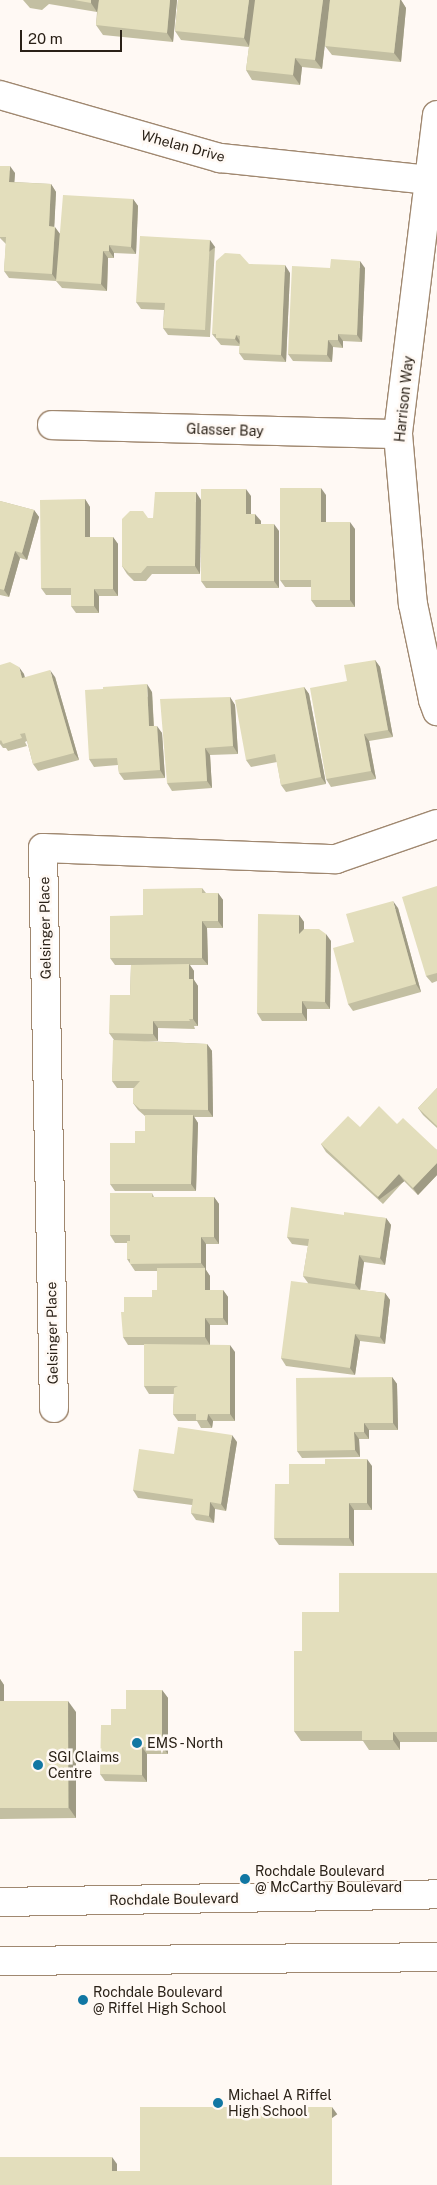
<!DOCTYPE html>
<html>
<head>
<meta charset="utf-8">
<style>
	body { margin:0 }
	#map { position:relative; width:437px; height:2185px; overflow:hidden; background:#fff9f4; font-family:"Public Sans",sans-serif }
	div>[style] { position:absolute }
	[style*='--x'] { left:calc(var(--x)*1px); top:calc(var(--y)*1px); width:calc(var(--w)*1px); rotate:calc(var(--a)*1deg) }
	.roads { filter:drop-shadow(1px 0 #a08870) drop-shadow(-1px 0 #a08870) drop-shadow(0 1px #a08870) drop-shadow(0 -1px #a08870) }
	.minor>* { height:28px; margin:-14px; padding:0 14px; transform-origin:14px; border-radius:14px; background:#fff }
	.tertiary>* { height:28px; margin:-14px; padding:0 14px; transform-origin:14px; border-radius:14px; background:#fff }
	.secondary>* { height:28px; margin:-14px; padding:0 14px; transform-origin:14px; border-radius:14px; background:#fff }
	.wall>* { inset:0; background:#c3bfa2 }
	.shaded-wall>* { inset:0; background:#9f9b84; transform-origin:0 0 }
	.building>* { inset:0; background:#e3debc; transform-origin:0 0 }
	.dots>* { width:14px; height:14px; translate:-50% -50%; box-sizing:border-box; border:2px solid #fff9f4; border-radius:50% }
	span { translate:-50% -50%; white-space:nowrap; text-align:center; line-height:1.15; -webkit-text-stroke:5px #fff9f4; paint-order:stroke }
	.street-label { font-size:14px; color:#2a2117 }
	.poi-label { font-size:14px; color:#2a2117 }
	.left { translate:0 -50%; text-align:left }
	.scale { position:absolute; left:20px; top:30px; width:102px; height:22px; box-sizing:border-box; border:2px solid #2a2117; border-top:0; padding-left:6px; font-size:15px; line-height:18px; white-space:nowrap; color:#2a2117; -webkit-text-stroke:4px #fff9f4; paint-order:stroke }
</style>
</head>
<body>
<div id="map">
	<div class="roads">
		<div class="minor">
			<div style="--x:52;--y:425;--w:346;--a:1.5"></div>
			<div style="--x:54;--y:1408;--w:560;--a:-91.13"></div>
			<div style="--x:43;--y:848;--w:293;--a:2.2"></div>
			<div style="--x:336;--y:859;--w:107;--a:-19.1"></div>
		</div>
		<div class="tertiary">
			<div style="--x:0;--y:95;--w:229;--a:16"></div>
			<div style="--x:220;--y:158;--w:211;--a:6"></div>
			<div style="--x:437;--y:115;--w:321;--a:97"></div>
			<div style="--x:398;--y:434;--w:171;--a:85"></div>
			<div style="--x:413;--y:604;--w:98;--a:78.2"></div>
			<div style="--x:433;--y:700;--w:12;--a:70"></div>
		</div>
		<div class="secondary">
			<div style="--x:0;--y:1902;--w:437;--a:-1"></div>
			<div style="--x:0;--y:1961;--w:437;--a:-0.5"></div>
		</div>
	</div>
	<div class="wall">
		<div style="clip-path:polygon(23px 0,177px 0,173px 42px,103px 35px,96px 25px,97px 12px,49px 4px,42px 10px,30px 8px)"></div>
		<div style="clip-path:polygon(178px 0,401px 0,406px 8px,401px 62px,332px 55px,325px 46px,327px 26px,322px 69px,302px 67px,300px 85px,252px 80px,246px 70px,249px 47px,181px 40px,175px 31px)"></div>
		<div style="clip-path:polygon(0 166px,15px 173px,14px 182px,51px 184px,56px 192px,54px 227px,60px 234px,133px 199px,138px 206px,136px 254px,114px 253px,114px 258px,108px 258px,107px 291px,62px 288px,56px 281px,9px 278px,4px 271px,6px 244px,0 238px)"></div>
		<div style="clip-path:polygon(215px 247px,210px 337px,168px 335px,163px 328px,164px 310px,141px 309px,136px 302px)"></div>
		<div style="clip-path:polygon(249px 264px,290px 273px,286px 362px,244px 360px,239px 353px,240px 346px,221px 345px,212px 334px)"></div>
		<div style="clip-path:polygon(330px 268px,365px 268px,362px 342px,343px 341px,343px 348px,333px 347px,332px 362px,293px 361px,288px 354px)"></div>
		<div style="clip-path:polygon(326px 495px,326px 522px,355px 529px,355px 607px,316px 607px,311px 600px,311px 587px,285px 587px,280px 580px)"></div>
		<div style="clip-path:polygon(251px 496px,251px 514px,261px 521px,261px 524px,279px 531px,279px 588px,206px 588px,201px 581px)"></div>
		<div style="clip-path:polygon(85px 499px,90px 507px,90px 537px,113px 537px,118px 544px,118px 596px,99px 596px,99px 613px,76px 613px,71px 606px,71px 595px,46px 595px,41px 588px)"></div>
		<div style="clip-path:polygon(201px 500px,200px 574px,152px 574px,146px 581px,134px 581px,127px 574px,122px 566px,148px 518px,153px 518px)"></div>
		<div style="clip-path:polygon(0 501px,34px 510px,39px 517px,27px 560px,20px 558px,9px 597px,0 595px)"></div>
		<div style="clip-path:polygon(375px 660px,380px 667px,393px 737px,369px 741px,376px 779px,331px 787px,326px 779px)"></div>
		<div style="clip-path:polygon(0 665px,24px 674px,24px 677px,55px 677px,79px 760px,38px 771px,33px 764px,27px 741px,25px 742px,27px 746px,8px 751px,6px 748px,3px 748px,0 744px)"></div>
		<div style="clip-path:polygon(304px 687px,309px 694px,326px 784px,286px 792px,281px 785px,277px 762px,251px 767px,246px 760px)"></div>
		<div style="clip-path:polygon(152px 692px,154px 726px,162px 733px,165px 778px,124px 780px,119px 773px,118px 765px,94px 767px,89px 759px)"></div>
		<div style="clip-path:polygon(230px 697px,235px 705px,238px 754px,210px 755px,212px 788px,172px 791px,167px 783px)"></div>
		<div style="clip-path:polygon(437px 886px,437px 981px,432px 983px,426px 976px)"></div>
		<div style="clip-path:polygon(202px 888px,206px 893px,218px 893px,223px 900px,223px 928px,207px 928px,208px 965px,190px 965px,194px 971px,194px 980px,198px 986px,198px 1026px,194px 1026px,195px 1029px,158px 1028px,158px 1041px,144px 1041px,207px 1044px,212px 1051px,213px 1117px,194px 1117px,198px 1123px,196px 1191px,115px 1191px,110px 1184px,135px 1143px,145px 1131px,145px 1116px,138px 1110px,133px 1103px,134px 1088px,117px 1088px,112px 1081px,114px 1040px,109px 1033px,130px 995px,131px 965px,115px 965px,110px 958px,143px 915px)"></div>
		<div style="clip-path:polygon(398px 908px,421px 992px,353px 1011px,348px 1004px,354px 942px)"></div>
		<div style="clip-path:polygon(299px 915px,304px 922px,304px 929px,331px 941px,330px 1009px,307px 1009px,307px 1021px,262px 1021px,257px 1013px)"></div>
		<div style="clip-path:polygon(437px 1088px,437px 1128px,423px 1115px,418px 1108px)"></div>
		<div style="clip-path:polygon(397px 1124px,437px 1150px,437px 1175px,418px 1195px,404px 1181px,383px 1204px,326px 1152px,321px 1144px,360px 1127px)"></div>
		<div style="clip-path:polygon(152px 1193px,154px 1197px,214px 1197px,219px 1204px,219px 1244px,206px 1244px,206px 1270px,210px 1276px,210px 1290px,223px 1290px,228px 1297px,228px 1325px,210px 1325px,210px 1345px,235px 1352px,235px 1421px,213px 1421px,212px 1428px,201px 1428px,197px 1421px,178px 1421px,173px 1414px,174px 1394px,149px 1394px,144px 1386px,144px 1345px,128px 1345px,123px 1337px,124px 1312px,152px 1297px,157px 1290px,157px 1271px,135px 1271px,127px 1259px,127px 1243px,115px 1243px,110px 1235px)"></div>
		<div style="clip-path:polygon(344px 1215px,386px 1218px,391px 1225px,385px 1265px,364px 1262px,360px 1290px,385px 1293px,390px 1300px,385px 1344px,360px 1341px,355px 1375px,286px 1366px,281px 1358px,308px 1283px,303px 1276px,308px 1246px,292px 1244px,287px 1237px)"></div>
		<div style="clip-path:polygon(392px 1377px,397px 1384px,398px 1430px,369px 1430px,369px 1439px,359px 1439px,360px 1457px,302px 1458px,297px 1451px)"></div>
		<div style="clip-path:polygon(237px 1442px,226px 1511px,215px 1509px,214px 1523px,196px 1520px,191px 1513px,192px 1505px,138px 1498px,133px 1490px,174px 1454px)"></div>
		<div style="clip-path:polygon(372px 1466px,372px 1510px,354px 1510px,354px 1546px,279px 1545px,274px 1538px,289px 1484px)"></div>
		<div style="clip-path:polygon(437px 1573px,437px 1742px,400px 1742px,400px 1750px,369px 1750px,363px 1741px,301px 1741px,294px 1731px,302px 1651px,339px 1612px)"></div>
		<div style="clip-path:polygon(0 1679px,4px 1685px,4px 1701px,76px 1712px,76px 1818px,0 1819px)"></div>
		<div style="clip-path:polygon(162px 1690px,168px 1698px,168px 1754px,147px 1754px,147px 1782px,105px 1781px,100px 1774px,111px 1725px,126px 1709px)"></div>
	</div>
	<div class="shaded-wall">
		<div style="clip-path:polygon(91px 0,99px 0,97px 12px,91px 3px)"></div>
		<div style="clip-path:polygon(170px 0,177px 0,173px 42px,167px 33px)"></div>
		<div style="clip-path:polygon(249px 0,256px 0,250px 48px,244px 38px)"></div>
		<div style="clip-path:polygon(323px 0,330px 0,322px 69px,315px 60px)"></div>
		<div style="clip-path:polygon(400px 0,401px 0,406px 8px,401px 62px,394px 53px)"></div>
		<div style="clip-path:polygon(295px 58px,302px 67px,300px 85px,293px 75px)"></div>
		<div style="clip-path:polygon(10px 166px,15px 173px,14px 189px,9px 182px)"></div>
		<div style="clip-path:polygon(51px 184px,56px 192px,54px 233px,49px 226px)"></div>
		<div style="clip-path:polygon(133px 199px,138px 206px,136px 254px,131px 247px)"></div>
		<div style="clip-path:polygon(55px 227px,60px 234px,57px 281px,52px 274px)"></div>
		<div style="left:210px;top:240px;width:9px;height:90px;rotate:54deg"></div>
		<div style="clip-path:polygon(109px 245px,114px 253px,114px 258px,109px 251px)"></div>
		<div style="clip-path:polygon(103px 251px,108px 258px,107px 291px,101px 284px)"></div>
		<div style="clip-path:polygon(360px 261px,365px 268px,362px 342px,357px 335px)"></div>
		<div style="clip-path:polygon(285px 265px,290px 273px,286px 362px,281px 355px)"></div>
		<div style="clip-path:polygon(338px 334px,343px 341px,343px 348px,338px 340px)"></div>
		<div style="clip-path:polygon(236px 335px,241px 343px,241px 346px,235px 339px)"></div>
		<div style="clip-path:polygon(328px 340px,333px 347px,332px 362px,327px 355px)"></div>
		<div style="clip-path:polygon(321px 488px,326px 495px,326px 529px,321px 522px)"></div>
		<div style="clip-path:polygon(246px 489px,251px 496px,251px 521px,246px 514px)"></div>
		<div style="clip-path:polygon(196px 492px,201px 500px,200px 574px,195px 566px)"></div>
		<div style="clip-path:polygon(85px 499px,90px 507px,90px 544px,85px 537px)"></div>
		<div style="clip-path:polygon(34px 510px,39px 517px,27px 560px,22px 553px)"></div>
		<div style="clip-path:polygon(255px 514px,261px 521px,261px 531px,255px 524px)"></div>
		<div style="clip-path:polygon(350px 522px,355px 529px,355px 607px,350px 600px)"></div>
		<div style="clip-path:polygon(274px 524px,279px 531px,279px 588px,274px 581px)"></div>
		<div style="clip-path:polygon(113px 537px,118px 544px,118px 596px,113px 589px)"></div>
		<div style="clip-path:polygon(15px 551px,20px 558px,9px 597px,4px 590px)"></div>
		<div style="clip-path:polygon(94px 589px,99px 596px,99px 613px,94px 606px)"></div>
		<div style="clip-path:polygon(375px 660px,380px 667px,393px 737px,388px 730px)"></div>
		<div style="clip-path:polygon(19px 667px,24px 674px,27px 685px,22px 678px)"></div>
		<div style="clip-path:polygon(50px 670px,55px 677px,79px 760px,74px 753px)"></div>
		<div style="clip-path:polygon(147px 684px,152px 692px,154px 734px,149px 726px)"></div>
		<div style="clip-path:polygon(304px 687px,309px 694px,326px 784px,321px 777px)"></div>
		<div style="clip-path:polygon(230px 697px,235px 705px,238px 754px,233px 746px)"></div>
		<div style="clip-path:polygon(157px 726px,162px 733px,165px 778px,160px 770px)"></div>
		<div style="clip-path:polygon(364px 734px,369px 741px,376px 779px,371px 771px)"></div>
		<div style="clip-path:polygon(205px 748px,210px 755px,212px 788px,207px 781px)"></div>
		<div style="clip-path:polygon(218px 893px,223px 900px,223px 928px,218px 921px)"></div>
		<div style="clip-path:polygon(393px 901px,398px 908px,421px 992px,416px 984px)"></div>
		<div style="clip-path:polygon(299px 915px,304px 922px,304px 941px,299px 934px)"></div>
		<div style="clip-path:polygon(202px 921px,207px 928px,208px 965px,202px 958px)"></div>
		<div style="clip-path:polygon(326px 934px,331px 941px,330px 1009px,325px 1002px)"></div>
		<div style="clip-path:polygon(189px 964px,194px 971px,194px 980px,198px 986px,198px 1026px,193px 1019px,189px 979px)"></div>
		<div style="clip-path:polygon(302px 1001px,307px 1009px,307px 1021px,302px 1013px)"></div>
		<div style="clip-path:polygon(153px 1021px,158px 1028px,158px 1041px,153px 1034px)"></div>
		<div style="clip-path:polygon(207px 1044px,212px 1051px,213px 1117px,208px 1110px)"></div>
		<div style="clip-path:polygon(193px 1115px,198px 1123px,196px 1191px,191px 1184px)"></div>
		<div style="clip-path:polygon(437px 1163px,437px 1175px,418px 1195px,413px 1188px)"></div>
		<div style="left:399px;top:1174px;width:9px;height:31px;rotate:54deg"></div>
		<div style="clip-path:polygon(214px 1197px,219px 1204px,219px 1244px,214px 1237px)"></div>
		<div style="clip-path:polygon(386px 1218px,391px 1225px,385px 1265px,380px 1258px)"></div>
		<div style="clip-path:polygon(201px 1237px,206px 1244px,206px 1270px,210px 1276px,210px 1297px,205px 1290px,205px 1268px,201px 1263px)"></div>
		<div style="clip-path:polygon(359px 1255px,364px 1262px,360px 1291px,355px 1284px)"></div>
		<div style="clip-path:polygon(223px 1290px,228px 1297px,228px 1325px,223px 1318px)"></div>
		<div style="clip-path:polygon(385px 1293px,390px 1300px,385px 1344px,380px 1337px)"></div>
		<div style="clip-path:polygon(205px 1318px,210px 1325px,210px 1345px,205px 1337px)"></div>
		<div style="clip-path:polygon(355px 1334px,360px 1341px,355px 1375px,350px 1368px)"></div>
		<div style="clip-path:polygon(230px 1345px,235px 1352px,235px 1421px,230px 1414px)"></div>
		<div style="clip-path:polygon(392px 1377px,397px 1384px,398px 1430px,393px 1423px)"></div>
		<div style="clip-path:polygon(208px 1414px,213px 1421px,212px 1428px,207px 1420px)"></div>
		<div style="clip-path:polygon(364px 1423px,369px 1430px,369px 1439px,364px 1432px)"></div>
		<div style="clip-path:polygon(354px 1432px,359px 1439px,360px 1457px,355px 1450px)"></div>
		<div style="clip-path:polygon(232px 1435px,237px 1442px,226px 1511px,221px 1504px)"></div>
		<div style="clip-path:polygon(367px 1459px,372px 1466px,372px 1510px,367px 1503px)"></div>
		<div style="clip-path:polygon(210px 1502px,215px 1509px,214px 1523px,209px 1516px)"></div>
		<div style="clip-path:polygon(349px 1503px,354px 1510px,354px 1546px,349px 1538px)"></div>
		<div style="clip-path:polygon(0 1679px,4px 1685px,4px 1712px,0 1705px)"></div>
		<div style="clip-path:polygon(162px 1690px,168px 1698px,168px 1754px,162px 1747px)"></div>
		<div style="clip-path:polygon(68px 1701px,76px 1712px,76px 1818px,69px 1808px)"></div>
		<div style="clip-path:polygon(393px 1732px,400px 1742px,400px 1750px,393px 1740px)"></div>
		<div style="clip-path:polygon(142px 1747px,147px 1754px,147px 1782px,142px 1775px)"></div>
		<div style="left:332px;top:2107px;width:9px;height:78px;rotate:54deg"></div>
		<div style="clip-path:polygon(112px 2157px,117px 2164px,117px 2178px,112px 2171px)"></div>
	</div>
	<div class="building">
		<div style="clip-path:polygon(74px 0,91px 0,91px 3px)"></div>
		<div style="clip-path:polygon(99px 0,170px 0,167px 33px,96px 25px)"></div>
		<div style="clip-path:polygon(178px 0,249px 0,244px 38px,175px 31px)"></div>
		<div style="clip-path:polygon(255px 0,323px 0,315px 60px,295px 58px,293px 75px,246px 70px)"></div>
		<div style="clip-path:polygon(330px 0,400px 0,394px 53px,325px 46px)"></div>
		<div style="clip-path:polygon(0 166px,10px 166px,9px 182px,51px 184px,49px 226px,55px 227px,52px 274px,4px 271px,6px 237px,0 237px)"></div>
		<div style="clip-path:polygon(63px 195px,133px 199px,131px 247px,109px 245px,109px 251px,103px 251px,101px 284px,56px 281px)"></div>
		<div style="clip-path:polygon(140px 236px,210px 240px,205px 330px,163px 328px,165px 303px,136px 302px)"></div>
		<div style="clip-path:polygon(225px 253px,240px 254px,249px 264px,285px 265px,281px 355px,239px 353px,240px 336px,236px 335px,235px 339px,216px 338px,216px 334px,212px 334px,216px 261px)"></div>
		<div style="clip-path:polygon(331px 259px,360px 261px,357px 335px,338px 334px,338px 340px,328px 340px,327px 355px,288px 354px,292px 266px,330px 268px)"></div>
		<div style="clip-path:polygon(280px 488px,321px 488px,321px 522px,350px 522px,350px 600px,311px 600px,311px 580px,280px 580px)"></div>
		<div style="clip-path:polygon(201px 489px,246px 489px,246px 514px,255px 514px,255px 524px,274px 524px,274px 581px,201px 581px)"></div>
		<div style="clip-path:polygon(155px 492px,196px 492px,195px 566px,147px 566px,141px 573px,129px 573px,122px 566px,122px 519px,130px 511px,143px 511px,148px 518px,153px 518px)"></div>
		<div style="clip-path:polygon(85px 499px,85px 537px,113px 537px,113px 589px,94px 589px,94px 606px,71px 606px,71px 588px,41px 588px,40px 500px)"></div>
		<div style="clip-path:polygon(0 501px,34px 510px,22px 553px,15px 551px,4px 590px,0 589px)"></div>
		<div style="clip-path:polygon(375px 660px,388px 730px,364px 734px,371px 771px,326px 779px,310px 688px,347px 681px,344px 665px)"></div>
		<div style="clip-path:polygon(10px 662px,19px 667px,22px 678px,50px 670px,74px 753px,33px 764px,25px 733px,20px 734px,22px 738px,3px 744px,1px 740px,0 741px,0 665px)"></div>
		<div style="clip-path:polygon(147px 684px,149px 726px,157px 726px,160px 770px,119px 773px,117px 758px,89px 759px,85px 690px,103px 689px,103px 687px)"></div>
		<div style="clip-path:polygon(304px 687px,321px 777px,281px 785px,275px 754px,246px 760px,235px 700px)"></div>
		<div style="clip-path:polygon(230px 697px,233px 746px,205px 748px,207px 781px,167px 783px,160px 699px)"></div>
		<div style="clip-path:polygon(437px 886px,437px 973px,426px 976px,402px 897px)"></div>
		<div style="clip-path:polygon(202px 888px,202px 893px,218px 893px,218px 921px,202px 921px,202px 958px,110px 958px,110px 916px,143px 915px,143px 889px)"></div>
		<div style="clip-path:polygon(393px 901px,416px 984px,348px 1004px,333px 948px,354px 942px,346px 914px)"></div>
		<div style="clip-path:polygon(258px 914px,299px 915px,299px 934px,304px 929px,319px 929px,326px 934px,325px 1002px,302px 1001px,302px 1013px,257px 1013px)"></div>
		<div style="clip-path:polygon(189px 964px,189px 979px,193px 979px,193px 1019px,189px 1019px,190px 1021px,153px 1021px,153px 1034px,109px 1033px,110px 995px,130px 995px,131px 965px)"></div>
		<div style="clip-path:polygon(113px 1040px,207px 1044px,208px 1110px,140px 1109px,133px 1103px,133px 1089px,140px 1081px,112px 1081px)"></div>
		<div style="clip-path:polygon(437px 1088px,437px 1126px,418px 1108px)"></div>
		<div style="clip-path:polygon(379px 1106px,397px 1124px,403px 1118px,437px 1150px,437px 1163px,413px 1188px,399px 1174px,378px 1197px,321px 1144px,348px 1116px,360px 1127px)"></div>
		<div style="clip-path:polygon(145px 1115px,193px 1115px,191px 1184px,110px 1184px,110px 1143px,135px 1143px,135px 1131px,145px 1131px)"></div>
		<div style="clip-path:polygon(110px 1193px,152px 1193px,152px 1197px,214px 1197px,214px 1237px,201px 1237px,201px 1263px,130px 1264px,130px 1259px,127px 1259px,127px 1241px,130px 1241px,130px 1235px,110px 1235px)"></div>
		<div style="clip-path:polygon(291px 1207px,344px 1215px,344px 1212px,386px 1218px,380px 1258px,359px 1255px,355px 1284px,303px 1276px,309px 1239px,287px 1237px)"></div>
		<div style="clip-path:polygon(157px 1268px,205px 1268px,205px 1290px,223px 1290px,223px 1318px,205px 1318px,205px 1337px,123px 1337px,121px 1312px,124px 1312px,124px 1297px,152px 1297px,152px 1290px,157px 1290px)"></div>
		<div style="clip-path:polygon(291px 1281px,385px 1293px,380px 1337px,355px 1334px,350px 1368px,281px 1358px)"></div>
		<div style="clip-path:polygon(144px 1344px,230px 1345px,230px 1414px,208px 1414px,207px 1420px,196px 1420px,196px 1414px,173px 1414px,174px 1388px,178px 1386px,144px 1386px)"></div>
		<div style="clip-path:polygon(392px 1377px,393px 1423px,364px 1423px,364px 1432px,354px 1432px,355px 1450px,297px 1451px,296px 1378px)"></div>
		<div style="clip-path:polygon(178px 1427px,232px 1435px,221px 1504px,210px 1502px,209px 1516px,191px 1513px,193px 1499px,133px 1490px,139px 1449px,174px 1454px)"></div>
		<div style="clip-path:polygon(325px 1459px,367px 1459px,367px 1503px,349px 1503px,349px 1538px,274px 1538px,275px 1484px,289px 1484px,289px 1464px,325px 1464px)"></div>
		<div style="clip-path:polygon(339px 1573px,437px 1573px,437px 1732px,393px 1732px,393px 1740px,362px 1740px,362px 1731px,294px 1731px,294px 1651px,302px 1651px,302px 1612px,339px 1612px)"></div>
		<div style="clip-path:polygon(126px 1690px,162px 1690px,162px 1747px,142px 1747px,142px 1775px,100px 1774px,101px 1725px,111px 1725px,111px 1709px,126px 1709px)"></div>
		<div style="left:0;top:1701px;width:68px;height:107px"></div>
		<div style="clip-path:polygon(140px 2107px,332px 2107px,332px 2185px,0 2185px,0 2157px,112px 2157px,112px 2171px,140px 2171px)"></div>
	</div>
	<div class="dots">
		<div style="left:137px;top:1743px;background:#1177a3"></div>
		<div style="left:38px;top:1765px;background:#1177a3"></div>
		<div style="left:245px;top:1879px;background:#1177a3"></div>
		<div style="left:83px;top:2000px;background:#1177a3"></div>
		<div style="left:218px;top:2103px;background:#1177a3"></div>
	</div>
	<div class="street-label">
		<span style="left:183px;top:146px;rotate:15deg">Whelan Drive</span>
		<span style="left:404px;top:399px;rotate:-84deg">Harrison Way</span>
		<span style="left:225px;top:430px;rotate:2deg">Glasser Bay</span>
		<span style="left:45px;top:928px;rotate:-91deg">Gelsinger Place</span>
		<span style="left:52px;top:1333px;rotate:-91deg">Gelsinger Place</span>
		<span style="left:174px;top:1899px;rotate:-1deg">Rochdale Boulevard</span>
	</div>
	<div class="poi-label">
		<span class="left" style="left:147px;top:1743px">EMS - North</span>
		<span class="left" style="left:48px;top:1765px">SGI Claims<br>Centre</span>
		<span class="left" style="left:255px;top:1879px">Rochdale Boulevard<br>@ McCarthy Boulevard</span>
		<span class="left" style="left:93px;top:2000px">Rochdale Boulevard<br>@ Riffel High School</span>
		<span class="left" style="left:228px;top:2103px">Michael A Riffel<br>High School</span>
	</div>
	<div class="scale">20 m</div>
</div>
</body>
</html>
